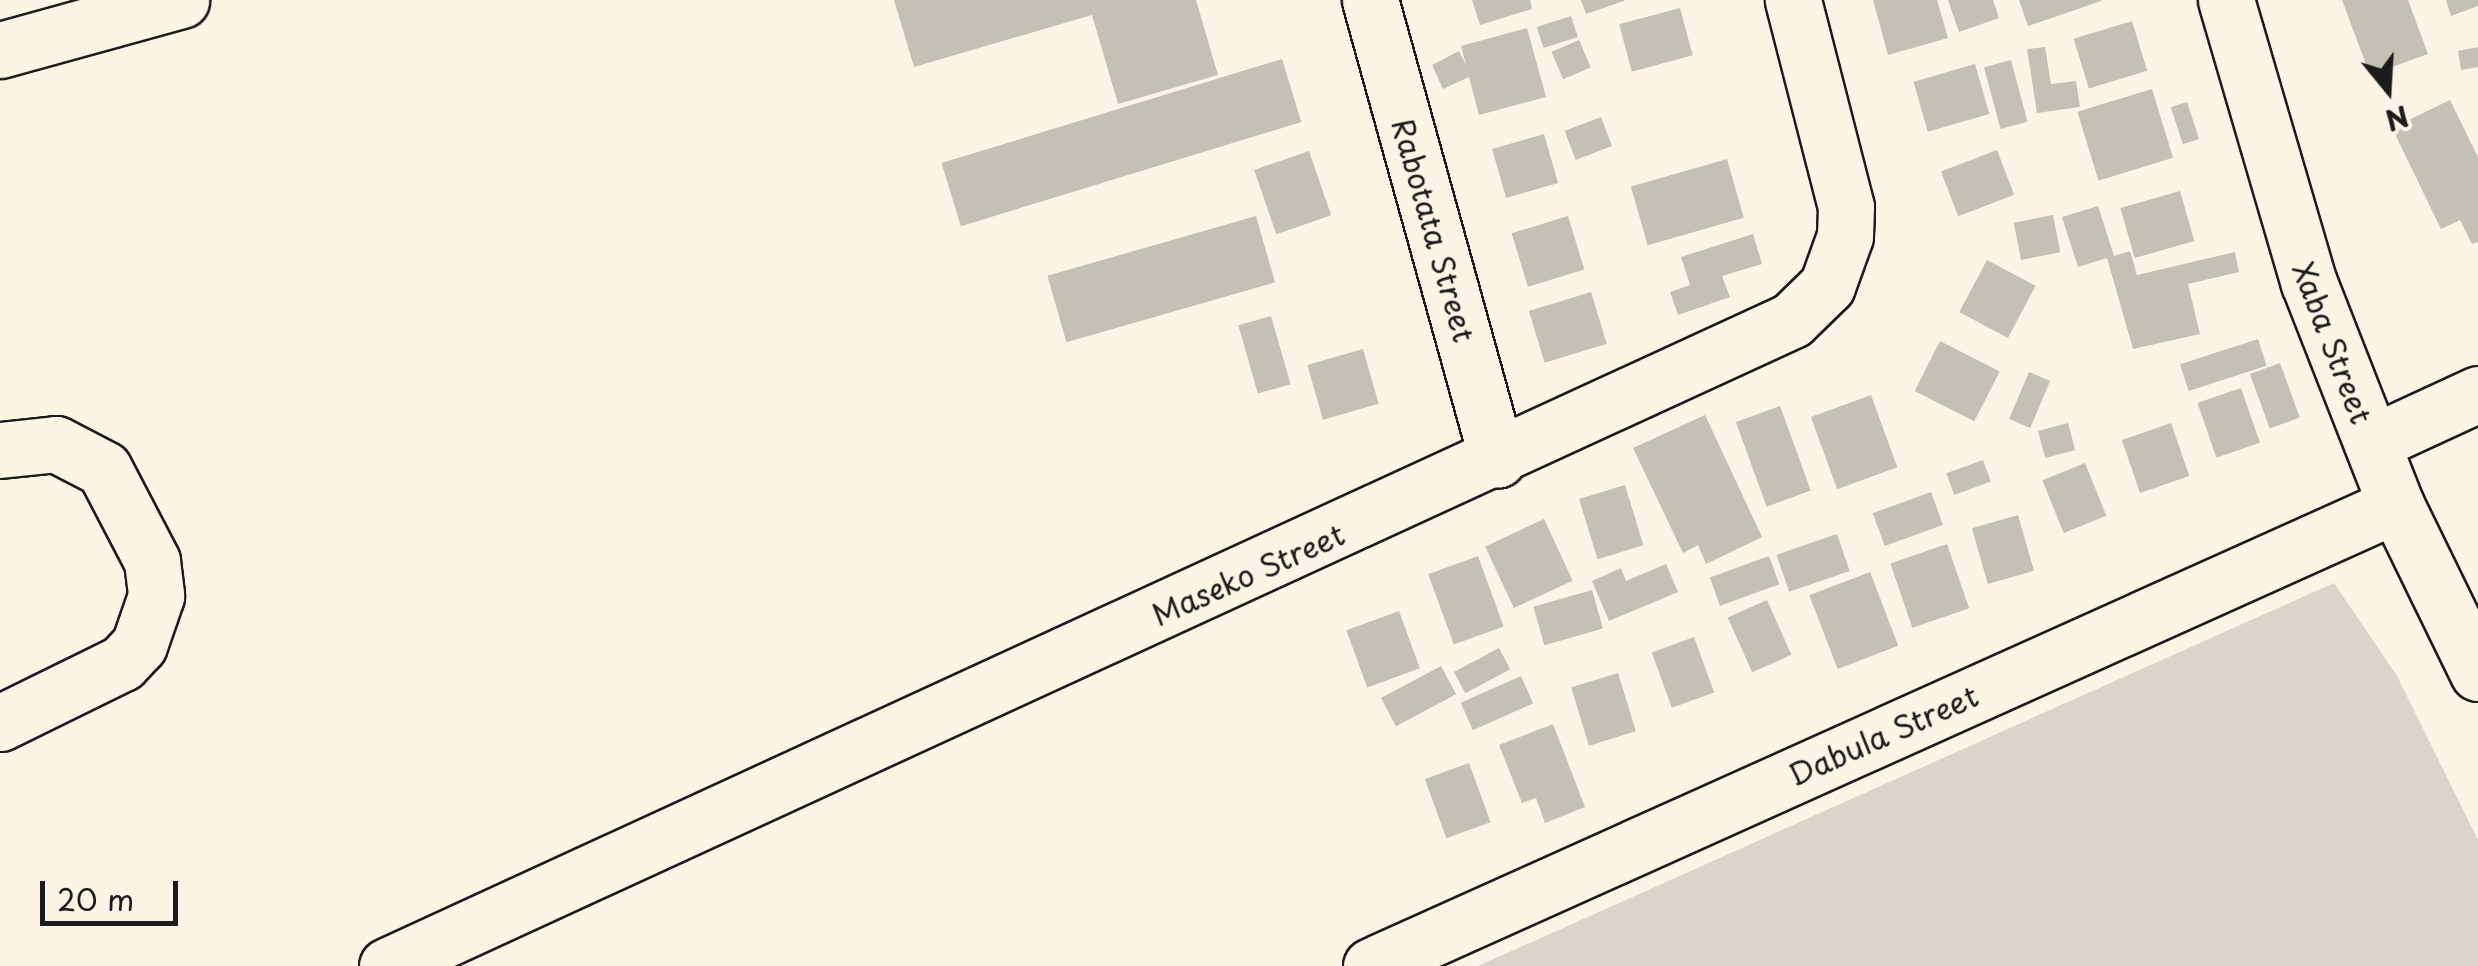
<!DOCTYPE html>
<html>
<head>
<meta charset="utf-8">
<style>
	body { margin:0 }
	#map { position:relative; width:2478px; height:966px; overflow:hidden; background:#fcf5e5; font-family:"Playpen Sans",sans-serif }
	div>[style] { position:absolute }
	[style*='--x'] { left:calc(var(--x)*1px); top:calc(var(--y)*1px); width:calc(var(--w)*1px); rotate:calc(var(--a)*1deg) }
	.green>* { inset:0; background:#dbd5c8 }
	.building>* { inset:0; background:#c4c0b3; transform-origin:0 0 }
	.roads { filter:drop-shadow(2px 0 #1c1c1c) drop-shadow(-2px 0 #1c1c1c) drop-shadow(0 2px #1c1c1c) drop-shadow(0 -2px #1c1c1c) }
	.minor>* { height:55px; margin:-27.5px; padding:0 27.5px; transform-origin:27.5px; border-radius:27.5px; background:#fcf5e5 }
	span { translate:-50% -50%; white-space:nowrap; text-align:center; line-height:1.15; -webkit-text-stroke:8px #fcf5e5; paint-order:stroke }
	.street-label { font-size:30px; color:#1c1c1c }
	.north { position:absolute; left:2338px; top:40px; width:100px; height:100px; -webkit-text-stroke:8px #fcf5e5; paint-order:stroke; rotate:162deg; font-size:28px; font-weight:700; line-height:40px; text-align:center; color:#1c1c1c }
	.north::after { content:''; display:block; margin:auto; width:35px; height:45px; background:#1c1c1c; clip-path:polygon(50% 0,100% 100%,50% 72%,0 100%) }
	.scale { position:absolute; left:40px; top:881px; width:138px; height:45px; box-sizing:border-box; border:5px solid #1c1c1c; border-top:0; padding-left:12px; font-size:30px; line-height:35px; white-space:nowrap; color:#1c1c1c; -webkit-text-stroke:8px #fcf5e5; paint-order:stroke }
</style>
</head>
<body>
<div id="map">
	<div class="green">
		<div style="clip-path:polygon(2334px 583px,2397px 676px,2478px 840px,2478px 966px,1478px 966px)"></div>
	</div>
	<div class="building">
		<div style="clip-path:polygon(894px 0,1196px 0,1218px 75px,1118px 104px,1092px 15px,914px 67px)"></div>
		<div style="clip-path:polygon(1472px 0,1530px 0,1532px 9px,1480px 25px)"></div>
		<div style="clip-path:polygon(1581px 0,1624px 0,1624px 1px,1586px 14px)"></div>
		<div style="clip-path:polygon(1873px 0,1937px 0,1948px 38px,1888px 55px)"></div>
		<div style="clip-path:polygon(1948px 0,1993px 0,1999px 18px,1959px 32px)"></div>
		<div style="clip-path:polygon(2019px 0,2101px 0,2101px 1px,2028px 26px)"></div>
		<div style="clip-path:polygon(2342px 0,2408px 0,2428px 54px,2370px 75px)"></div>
		<div style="clip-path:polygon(2446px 0,2478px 0,2478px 6px,2451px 16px)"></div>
		<div style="left:1680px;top:8px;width:49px;height:63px;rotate:75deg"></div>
		<div style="left:1571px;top:16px;width:22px;height:36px;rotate:72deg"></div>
		<div style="left:2132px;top:21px;width:52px;height:61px;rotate:73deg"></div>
		<div style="clip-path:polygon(1527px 28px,1546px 97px,1479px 115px,1469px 77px,1443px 89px,1432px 65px,1459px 51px,1466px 65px,1461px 46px)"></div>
		<div style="left:1579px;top:40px;width:30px;height:30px;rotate:67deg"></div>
		<div style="clip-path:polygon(2045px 47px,2051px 84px,2076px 81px,2080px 107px,2037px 113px,2027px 49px)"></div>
		<div style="clip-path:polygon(2478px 47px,2478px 67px,2461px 70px,2458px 51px)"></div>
		<div style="left:1282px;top:59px;width:66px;height:356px;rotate:73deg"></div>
		<div style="left:2011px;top:60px;width:64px;height:28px;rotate:75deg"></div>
		<div style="left:1975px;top:64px;width:52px;height:64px;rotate:74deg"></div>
		<div style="left:2152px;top:89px;width:72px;height:78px;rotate:73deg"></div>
		<div style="clip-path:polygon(2450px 100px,2478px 157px,2478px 242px,2472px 244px,2460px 220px,2441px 229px,2392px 128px)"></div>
		<div style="left:2187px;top:102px;width:39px;height:17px;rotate:72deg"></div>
		<div style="left:1601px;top:117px;width:31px;height:39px;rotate:69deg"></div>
		<div style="left:1544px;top:134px;width:51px;height:54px;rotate:74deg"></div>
		<div style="left:1997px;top:150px;width:48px;height:60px;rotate:69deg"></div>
		<div style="left:1309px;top:151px;width:68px;height:58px;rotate:71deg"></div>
		<div style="left:1727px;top:159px;width:61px;height:100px;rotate:74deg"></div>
		<div style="left:2180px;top:191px;width:52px;height:62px;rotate:74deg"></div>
		<div style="clip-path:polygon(2098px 206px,2114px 256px,2130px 251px,2137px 275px,2235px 252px,2239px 272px,2188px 284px,2200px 334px,2133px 349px,2107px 258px,2078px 267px,2062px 217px)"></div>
		<div style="left:2053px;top:215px;width:38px;height:40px;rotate:79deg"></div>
		<div style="left:1256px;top:216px;width:69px;height:217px;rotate:74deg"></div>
		<div style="left:1568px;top:216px;width:56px;height:59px;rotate:73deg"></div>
		<div style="clip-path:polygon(1753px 234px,1762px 264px,1722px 276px,1730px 297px,1678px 315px,1670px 292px,1690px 285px,1681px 257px)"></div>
		<div style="left:1987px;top:260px;width:55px;height:59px;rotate:28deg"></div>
		<div style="left:1591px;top:292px;width:54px;height:65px;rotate:73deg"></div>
		<div style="left:1271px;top:316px;width:71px;height:34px;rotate:74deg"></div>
		<div style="left:2258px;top:339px;width:28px;height:82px;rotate:72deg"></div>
		<div style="left:1940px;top:341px;width:67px;height:56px;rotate:27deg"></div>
		<div style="left:1363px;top:349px;width:57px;height:58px;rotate:74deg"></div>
		<div style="left:2280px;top:363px;width:58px;height:32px;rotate:70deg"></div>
		<div style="left:2029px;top:372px;width:23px;height:51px;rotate:23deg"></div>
		<div style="left:2241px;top:388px;width:58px;height:46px;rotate:71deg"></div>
		<div style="left:1871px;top:395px;width:77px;height:64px;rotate:70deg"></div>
		<div style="left:1780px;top:406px;width:90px;height:47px;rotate:70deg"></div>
		<div style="clip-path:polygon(1705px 415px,1762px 537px,1706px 564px,1698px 545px,1683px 553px,1633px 448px)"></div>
		<div style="left:2068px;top:423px;width:28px;height:31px;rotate:75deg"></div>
		<div style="left:2171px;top:423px;width:56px;height:52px;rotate:71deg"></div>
		<div style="left:1983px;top:460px;width:23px;height:39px;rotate:70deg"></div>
		<div style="left:2085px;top:463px;width:57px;height:46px;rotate:68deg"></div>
		<div style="left:1625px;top:485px;width:63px;height:48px;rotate:73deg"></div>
		<div style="left:1931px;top:492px;width:35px;height:62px;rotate:70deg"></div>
		<div style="left:2018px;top:515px;width:58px;height:48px;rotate:74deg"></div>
		<div style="left:1544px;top:519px;width:68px;height:65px;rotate:65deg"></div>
		<div style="left:1837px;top:534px;width:39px;height:64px;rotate:71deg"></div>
		<div style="left:1947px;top:544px;width:68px;height:60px;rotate:71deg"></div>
		<div style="left:1478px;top:556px;width:75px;height:53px;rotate:70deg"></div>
		<div style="left:1769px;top:556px;width:30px;height:63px;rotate:70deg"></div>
		<div style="clip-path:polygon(1666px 564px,1678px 592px,1609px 621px,1592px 581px,1621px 568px,1626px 581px)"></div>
		<div style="left:1870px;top:572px;width:79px;height:65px;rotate:69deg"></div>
		<div style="left:1592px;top:590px;width:40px;height:61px;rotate:74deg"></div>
		<div style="left:1767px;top:600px;width:60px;height:43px;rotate:66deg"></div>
		<div style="left:1399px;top:611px;width:61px;height:56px;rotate:70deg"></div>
		<div style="left:1694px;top:637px;width:59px;height:45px;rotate:70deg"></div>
		<div style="left:1499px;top:648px;width:24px;height:51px;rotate:62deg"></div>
		<div style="left:1441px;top:666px;width:32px;height:68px;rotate:62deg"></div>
		<div style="left:1618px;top:673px;width:61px;height:49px;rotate:73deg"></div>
		<div style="left:1521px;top:676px;width:30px;height:66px;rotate:66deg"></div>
		<div style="clip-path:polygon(1553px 724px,1585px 807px,1545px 823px,1536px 798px,1522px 803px,1499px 745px)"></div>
		<div style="left:1469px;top:763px;width:63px;height:47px;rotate:70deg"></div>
	</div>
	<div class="roads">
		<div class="minor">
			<div style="--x:1370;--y:0;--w:477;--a:74.5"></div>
			<div style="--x:2226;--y:0;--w:295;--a:73.7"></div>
			<div style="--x:2309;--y:283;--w:238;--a:68.6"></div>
			<div style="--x:2396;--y:505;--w:187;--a:64"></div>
			<div style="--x:0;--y:50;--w:188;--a:-15.4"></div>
			<div style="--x:2372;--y:443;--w:117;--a:-24.8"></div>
			<div style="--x:0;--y:450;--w:56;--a:-6.1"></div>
			<div style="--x:56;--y:444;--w:54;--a:27.5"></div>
			<div style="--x:104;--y:469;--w:104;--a:62.4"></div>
			<div style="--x:152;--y:561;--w:35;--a:83"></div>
			<div style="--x:156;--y:596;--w:52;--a:109.1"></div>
			<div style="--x:139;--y:645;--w:25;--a:133"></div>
			<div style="--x:122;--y:663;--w:136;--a:153.8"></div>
			<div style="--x:387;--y:966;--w:1546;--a:-24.69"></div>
			<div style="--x:1792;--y:320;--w:49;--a:-44.2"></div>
			<div style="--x:1827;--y:286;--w:53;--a:-70.2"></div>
			<div style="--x:1845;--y:236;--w:29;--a:-88"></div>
			<div style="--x:1846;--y:207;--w:214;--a:-104.4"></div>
			<div style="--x:1371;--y:966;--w:1124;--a:-24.22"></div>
		</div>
	</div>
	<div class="street-label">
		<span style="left:1434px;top:230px;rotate:74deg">Rabotata Street</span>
		<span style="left:2333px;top:343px;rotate:69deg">Xaba Street</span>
		<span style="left:1248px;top:574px;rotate:-24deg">Maseko Street</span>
		<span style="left:1883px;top:735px;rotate:-24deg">Dabula Street</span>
	</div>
	<div class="north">N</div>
	<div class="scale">20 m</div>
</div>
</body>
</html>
